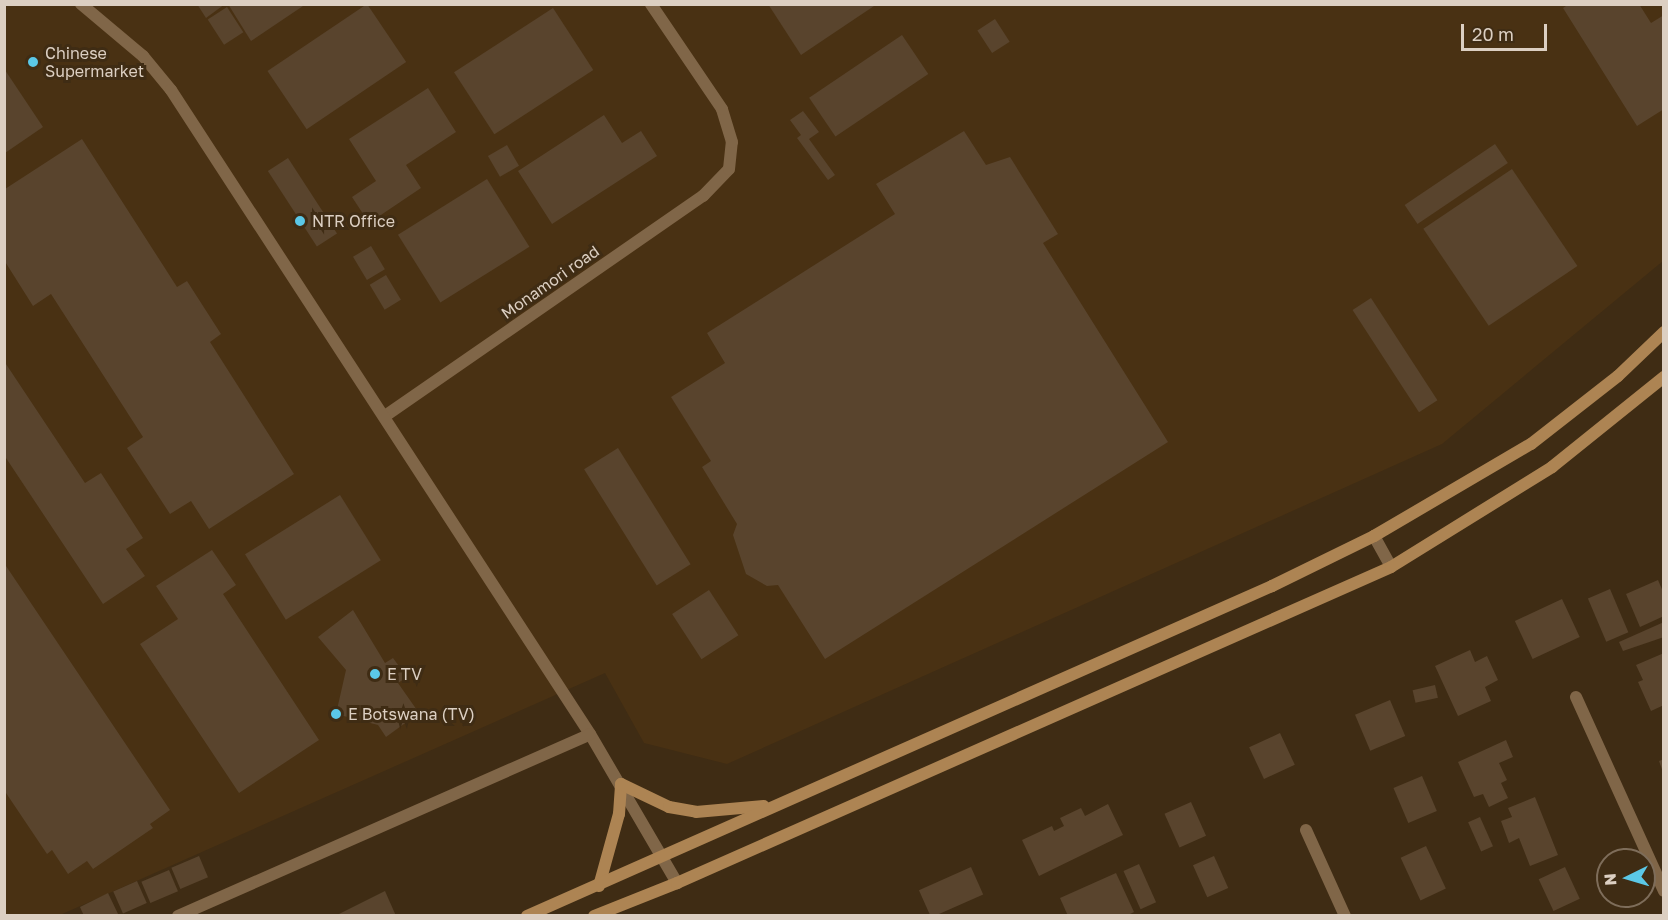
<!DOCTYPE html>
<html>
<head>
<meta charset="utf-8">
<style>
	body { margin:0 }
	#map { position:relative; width:1668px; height:920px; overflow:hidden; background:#3f2c14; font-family:"Golos Text",sans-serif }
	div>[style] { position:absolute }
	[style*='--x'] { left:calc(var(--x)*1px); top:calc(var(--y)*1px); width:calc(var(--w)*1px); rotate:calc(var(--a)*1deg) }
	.built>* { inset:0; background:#493113 }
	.building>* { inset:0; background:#59442d; transform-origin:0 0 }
	.service>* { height:12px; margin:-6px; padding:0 6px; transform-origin:6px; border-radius:6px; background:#806648 }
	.minor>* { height:12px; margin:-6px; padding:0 6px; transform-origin:6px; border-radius:6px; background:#806648 }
	.tertiary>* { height:12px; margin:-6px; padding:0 6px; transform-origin:6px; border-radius:6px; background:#806648 }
	.secondary>* { height:12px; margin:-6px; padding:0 6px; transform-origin:6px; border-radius:6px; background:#ad8453 }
	.dots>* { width:16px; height:16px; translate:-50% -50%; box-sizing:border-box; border:3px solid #3f2c14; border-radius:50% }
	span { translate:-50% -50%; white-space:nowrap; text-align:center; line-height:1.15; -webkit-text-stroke:6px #3f2c14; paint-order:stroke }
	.poi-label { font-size:16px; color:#dccfc2 }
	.left { translate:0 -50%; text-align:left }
	.street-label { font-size:16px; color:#dccfc2 }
	.frame { position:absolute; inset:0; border:6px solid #dccfc2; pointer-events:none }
	.north { position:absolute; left:1596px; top:848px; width:60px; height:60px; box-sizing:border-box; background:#3f2c14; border:2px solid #7e6d5a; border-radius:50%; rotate:265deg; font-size:16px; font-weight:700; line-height:24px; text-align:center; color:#dccfc2 }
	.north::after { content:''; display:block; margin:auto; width:21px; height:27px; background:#5bc8e7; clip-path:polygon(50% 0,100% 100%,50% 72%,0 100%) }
	.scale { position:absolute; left:1461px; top:24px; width:86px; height:27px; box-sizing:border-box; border:3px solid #dccfc2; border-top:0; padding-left:8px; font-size:18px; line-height:21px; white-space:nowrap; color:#dccfc2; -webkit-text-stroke:4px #3f2c14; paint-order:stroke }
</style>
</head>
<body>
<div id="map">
	<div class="built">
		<div style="clip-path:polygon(5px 5px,1663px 5px,1663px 261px,1442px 444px,727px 764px,644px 743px,605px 673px,60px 915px,5px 916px)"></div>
	</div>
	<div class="building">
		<div style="clip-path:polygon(197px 4px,225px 4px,206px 18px)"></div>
		<div style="clip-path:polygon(228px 4px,306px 4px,251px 41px)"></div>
		<div style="left:367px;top:4px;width:70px;height:120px;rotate:56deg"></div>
		<div style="clip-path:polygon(768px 4px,877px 4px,801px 55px)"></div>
		<div style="clip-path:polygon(1569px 4px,1639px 4px,1651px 23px,1664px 15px,1664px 109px,1637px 126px,1563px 8px)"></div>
		<div style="left:227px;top:7px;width:30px;height:23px;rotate:57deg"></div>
		<div style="left:553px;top:8px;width:74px;height:118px;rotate:57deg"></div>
		<div style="left:995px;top:19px;width:27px;height:21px;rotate:57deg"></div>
		<div style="left:902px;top:35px;width:47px;height:112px;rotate:56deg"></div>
		<div style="clip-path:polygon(5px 70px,43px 127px,5px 153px)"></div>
		<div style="clip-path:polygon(428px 88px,456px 132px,406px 165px,421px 188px,369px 223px,352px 197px,376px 181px,349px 139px)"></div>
		<div style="clip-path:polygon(803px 111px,819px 132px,809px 139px,835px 175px,828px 180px,797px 138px,801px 135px,790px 120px)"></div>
		<div style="clip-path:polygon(604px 115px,622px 143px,641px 131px,657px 156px,552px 224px,518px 171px)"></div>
		<div style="clip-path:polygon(964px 131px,986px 165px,1010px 157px,1058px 234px,1043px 243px,1168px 442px,825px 659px,778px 585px,767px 586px,746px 574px,733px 535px,737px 524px,702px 467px,711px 461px,671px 397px,725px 363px,707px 333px,895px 214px,876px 184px)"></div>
		<div style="clip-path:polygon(82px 139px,177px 287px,187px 281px,221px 334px,210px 342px,294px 474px,209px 529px,191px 501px,170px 514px,127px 448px,143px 437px,51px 294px,33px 306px,4px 260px,5px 189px)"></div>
		<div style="left:1495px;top:144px;width:23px;height:109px;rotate:56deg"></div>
		<div style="left:507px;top:145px;width:24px;height:22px;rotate:60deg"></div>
		<div style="left:288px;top:158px;width:90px;height:24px;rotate:57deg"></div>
		<div style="left:1512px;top:169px;width:117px;height:107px;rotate:56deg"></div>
		<div style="left:487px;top:179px;width:80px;height:105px;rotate:58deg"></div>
		<div style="left:371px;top:246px;width:27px;height:21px;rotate:59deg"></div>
		<div style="left:386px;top:275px;width:29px;height:19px;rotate:59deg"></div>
		<div style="left:1371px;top:298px;width:122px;height:22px;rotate:57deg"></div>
		<div style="clip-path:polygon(4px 361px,85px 483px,101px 473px,143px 538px,126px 549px,145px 576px,103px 604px,4px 455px)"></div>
		<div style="left:618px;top:448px;width:137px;height:40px;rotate:58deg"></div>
		<div style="left:340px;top:495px;width:77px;height:112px;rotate:58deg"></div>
		<div style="clip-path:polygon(212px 550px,236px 585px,223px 594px,319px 740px,239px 793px,140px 644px,178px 619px,156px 586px)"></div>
		<div style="clip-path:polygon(4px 563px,170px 810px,150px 824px,153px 828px,93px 869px,87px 861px,68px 874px,52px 850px,47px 854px,4px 790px)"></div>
		<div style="clip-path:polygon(1658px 580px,1664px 594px,1664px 616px,1640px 627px,1626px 594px)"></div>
		<div style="left:1610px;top:589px;width:47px;height:24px;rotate:67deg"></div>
		<div style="left:709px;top:590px;width:54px;height:44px;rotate:57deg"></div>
		<div style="left:1562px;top:599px;width:42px;height:52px;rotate:65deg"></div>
		<div style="clip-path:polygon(353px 610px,385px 663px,393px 658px,407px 677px,398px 683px,419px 713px,386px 737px,378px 725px,336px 714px,346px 670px,318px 637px)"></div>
		<div style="clip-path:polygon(1664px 622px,1664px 637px,1623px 651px,1619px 642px)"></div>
		<div style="clip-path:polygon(1470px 650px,1475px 662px,1487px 656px,1498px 680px,1485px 687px,1491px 701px,1458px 716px,1435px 666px)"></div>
		<div style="clip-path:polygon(1664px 653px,1664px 705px,1651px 711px,1638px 682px,1643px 680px,1636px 665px)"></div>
		<div style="left:1435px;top:685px;width:13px;height:23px;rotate:77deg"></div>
		<div style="left:1390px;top:700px;width:39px;height:38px;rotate:67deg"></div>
		<div style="left:1280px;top:733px;width:35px;height:34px;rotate:65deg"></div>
		<div style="clip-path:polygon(1506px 740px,1513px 757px,1499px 763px,1507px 780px,1501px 783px,1508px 798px,1489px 807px,1483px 794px,1474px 797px,1458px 762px)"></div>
		<div style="clip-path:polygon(1664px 759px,1664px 772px,1663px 772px,1659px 761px)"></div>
		<div style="left:1422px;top:776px;width:38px;height:31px;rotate:67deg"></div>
		<div style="clip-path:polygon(1535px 797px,1558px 855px,1530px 866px,1519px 838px,1509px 843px,1501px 821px,1512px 817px,1508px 808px)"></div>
		<div style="left:1191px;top:802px;width:37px;height:29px;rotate:66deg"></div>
		<div style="clip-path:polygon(1108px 804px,1123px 835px,1039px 876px,1022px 840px,1052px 826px,1054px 831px,1064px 826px,1060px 818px,1081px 808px,1085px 816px)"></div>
		<div style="left:1480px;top:817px;width:32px;height:13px;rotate:66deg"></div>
		<div style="left:1426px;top:846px;width:47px;height:28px;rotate:65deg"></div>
		<div style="left:199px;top:856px;width:23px;height:30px;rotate:67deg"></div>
		<div style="left:1214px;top:856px;width:35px;height:23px;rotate:66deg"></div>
		<div style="left:1139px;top:864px;width:42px;height:17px;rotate:66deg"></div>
		<div style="left:971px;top:867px;width:30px;height:57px;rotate:66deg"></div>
		<div style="left:1565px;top:867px;width:35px;height:29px;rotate:65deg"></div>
		<div style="left:169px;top:870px;width:23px;height:30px;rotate:67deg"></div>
		<div style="clip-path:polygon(1116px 873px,1134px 912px,1126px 916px,1068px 916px,1060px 898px)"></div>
		<div style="left:137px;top:881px;width:24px;height:26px;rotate:66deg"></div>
		<div style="clip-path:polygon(385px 891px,396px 916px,335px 916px)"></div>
		<div style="clip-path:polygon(108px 893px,119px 916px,84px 916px,80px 907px)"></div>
	</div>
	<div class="service">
		<div style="--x:385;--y:416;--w:387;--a:-34.7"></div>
		<div style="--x:703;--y:196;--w:37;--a:-46"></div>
		<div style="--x:729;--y:169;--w:27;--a:-84"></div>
		<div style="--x:732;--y:142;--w:34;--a:-107"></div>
		<div style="--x:722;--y:109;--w:127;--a:-124.1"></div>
	</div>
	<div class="minor">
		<div style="--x:81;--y:4;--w:81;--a:40"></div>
		<div style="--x:143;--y:56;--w:44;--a:50.5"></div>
		<div style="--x:171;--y:90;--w:768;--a:56.95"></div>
		<div style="--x:590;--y:734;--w:173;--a:59.7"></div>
		<div style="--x:1576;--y:697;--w:213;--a:65.6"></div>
		<div style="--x:1306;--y:830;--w:94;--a:65.6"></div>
		<div style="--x:178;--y:916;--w:450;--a:-23.8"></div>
	</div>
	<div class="tertiary">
		<div style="--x:1374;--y:536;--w:35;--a:61"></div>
	</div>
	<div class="secondary">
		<div style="--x:599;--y:886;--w:75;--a:-74.5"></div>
		<div style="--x:619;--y:814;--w:30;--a:-86"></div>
		<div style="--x:621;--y:784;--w:53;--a:25.6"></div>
		<div style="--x:669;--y:807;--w:27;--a:10"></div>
		<div style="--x:696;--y:812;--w:68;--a:-5"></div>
		<div style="--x:527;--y:916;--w:815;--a:-23.89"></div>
		<div style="--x:1272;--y:586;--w:114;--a:-26.1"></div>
		<div style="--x:1374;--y:536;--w:182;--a:-30.4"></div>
		<div style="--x:1531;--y:444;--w:110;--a:-38"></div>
		<div style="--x:1618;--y:376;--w:64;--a:-43.7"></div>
		<div style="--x:594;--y:916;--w:89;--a:-21.7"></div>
		<div style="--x:677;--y:883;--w:781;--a:-23.87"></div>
		<div style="--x:1391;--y:567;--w:190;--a:-31.8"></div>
		<div style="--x:1552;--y:467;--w:144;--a:-38.8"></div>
	</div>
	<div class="dots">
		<div style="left:33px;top:62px;background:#5bc8e7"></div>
		<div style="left:300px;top:221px;background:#5bc8e7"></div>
		<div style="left:375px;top:674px;background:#5bc8e7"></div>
		<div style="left:336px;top:714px;background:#5bc8e7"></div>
	</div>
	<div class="poi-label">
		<span class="left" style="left:45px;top:62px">Chinese<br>Supermarket</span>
		<span class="left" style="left:312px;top:221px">NTR Office</span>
		<span class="left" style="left:387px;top:674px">E TV</span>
		<span class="left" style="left:348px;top:714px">E Botswana (TV)</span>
	</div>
	<div class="street-label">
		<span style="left:550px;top:282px;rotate:-35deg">Monamori road</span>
	</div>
	<div class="frame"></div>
	<div class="north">N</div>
	<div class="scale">20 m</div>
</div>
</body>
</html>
